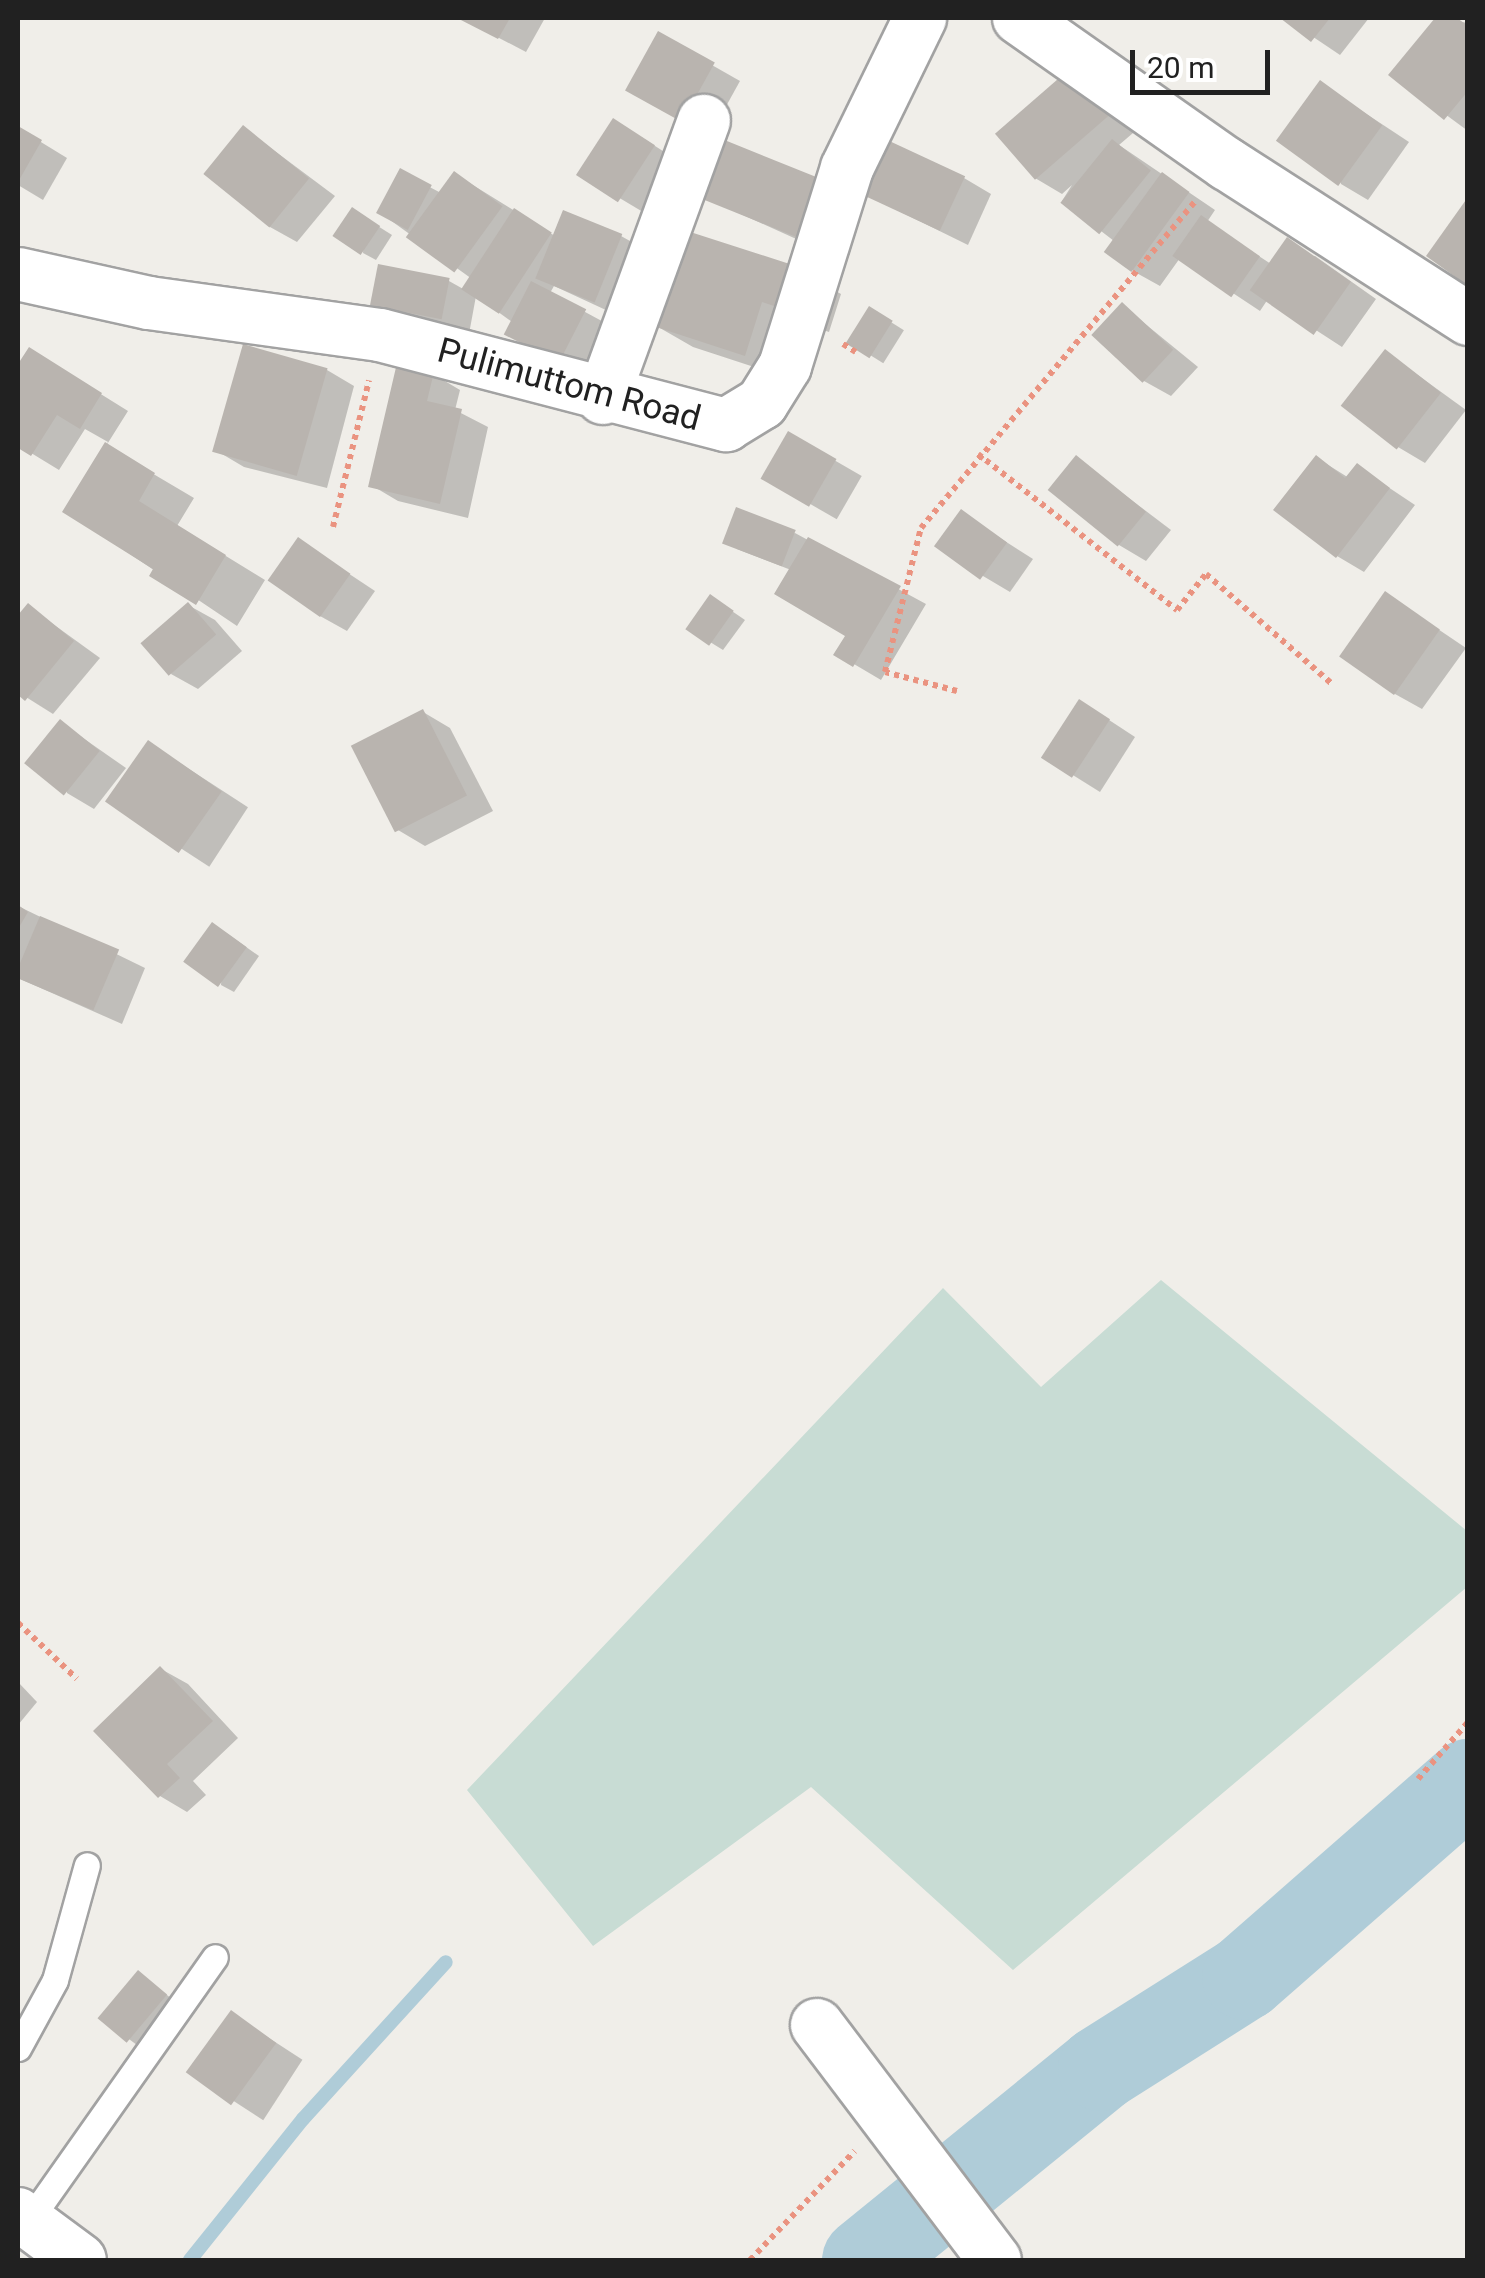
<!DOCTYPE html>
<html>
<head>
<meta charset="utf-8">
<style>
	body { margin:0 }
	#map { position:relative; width:1485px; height:2278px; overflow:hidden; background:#f0eee9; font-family:Roboto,sans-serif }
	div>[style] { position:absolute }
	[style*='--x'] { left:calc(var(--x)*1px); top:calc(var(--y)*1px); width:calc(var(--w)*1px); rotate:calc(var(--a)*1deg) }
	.wetland>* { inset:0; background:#c8dcd4 }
	.shadow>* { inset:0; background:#0003; transform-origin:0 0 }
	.stream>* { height:14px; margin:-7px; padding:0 7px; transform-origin:7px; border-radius:7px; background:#afccd8 }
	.river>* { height:85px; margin:-42.5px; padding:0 42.5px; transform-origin:42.5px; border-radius:42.5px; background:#afccd8 }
	.building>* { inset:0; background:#b9b4af; transform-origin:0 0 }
	.path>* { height:6px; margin-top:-3px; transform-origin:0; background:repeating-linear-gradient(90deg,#ea9380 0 5px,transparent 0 10px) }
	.roads { filter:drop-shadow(2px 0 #a2a2a2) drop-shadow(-2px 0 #a2a2a2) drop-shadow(0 2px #a2a2a2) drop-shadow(0 -2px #a2a2a2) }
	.service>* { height:25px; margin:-12.5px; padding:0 12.5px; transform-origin:12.5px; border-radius:12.5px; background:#fff }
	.minor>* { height:52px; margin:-26px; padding:0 26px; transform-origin:26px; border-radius:26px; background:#fff }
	span { translate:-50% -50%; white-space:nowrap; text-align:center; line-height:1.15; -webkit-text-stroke:8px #fff; paint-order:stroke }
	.street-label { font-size:35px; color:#212121 }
	.frame { position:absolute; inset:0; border:20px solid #212121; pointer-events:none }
	.scale { position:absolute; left:1130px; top:50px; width:140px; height:45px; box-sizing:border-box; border:5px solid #212121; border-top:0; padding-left:12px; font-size:30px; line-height:35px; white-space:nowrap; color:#212121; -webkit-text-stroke:8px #fff; paint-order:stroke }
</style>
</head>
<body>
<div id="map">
	<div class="wetland">
		<div style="clip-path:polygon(1161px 1280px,1467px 1531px,1467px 1587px,1013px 1970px,811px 1787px,593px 1946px,467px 1790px,943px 1288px,1041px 1387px)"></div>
	</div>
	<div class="shadow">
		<div style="clip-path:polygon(461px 18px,545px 18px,526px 52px)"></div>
		<div style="clip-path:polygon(1285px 18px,1369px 18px,1340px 55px)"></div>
		<div style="clip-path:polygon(1438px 18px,1468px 23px,1468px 131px,1392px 75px)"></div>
		<div style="clip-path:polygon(659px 35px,740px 81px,709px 137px)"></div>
		<div style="clip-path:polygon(1081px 62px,1147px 121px,1119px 145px,1215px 210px,1207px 222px,1271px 264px,1315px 256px,1376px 299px,1342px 347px,1268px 299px,1260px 311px,1180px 258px,1160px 286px,1133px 271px,1114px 241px,1062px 201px,1072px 185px,1062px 194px,1035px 178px)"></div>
		<div style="clip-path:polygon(1321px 84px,1409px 142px,1368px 200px,1341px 184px)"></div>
		<div style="clip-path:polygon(18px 128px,67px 158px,43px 200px,18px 185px)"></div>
		<div style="clip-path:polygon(244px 128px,335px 196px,297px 242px,270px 227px)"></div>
		<div style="clip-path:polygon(641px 137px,680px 162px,648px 215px,581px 175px)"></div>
		<div style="clip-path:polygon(401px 172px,441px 193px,455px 174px,555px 236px,621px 236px,648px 251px,621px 317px,554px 286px,550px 293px,611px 326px,587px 376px,476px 296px,469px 334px,400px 319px,373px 304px,449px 281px,465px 290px,472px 279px,379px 212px)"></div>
		<div style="clip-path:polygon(964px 178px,991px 194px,968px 245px,848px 186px)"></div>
		<div style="clip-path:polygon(820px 182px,825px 252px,701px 196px)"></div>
		<div style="clip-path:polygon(365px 218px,392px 235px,376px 260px,363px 253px)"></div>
		<div style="clip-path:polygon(801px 271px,841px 294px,829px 332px,802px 323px,785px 377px,693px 347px,653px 324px)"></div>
		<div style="clip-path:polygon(1122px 305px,1198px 367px,1171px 396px,1144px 381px)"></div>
		<div style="left:870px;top:309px;width:40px;height:39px;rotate:32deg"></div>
		<div style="clip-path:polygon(30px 350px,128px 411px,106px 446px,194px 498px,177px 526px,265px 580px,237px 626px,66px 511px,108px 442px,85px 429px,59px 470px,18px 445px,18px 369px)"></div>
		<div style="clip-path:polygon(1386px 352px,1466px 410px,1425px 463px,1398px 447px)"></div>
		<div style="clip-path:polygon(327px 370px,354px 386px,327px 488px,244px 467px,217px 451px)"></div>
		<div style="clip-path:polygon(433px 374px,460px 390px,455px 410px,488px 427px,468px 518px,398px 501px,371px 485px)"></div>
		<div style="left:789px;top:434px;width:84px;height:50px;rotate:30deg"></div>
		<div style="clip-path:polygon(1076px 458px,1171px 530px,1146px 561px,1119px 545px)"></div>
		<div style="clip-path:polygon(1317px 458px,1349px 478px,1358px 467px,1415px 505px,1364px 572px,1337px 556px)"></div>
		<div style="clip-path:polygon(961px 513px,1033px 559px,1010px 592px,983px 576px)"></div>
		<div style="clip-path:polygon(795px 533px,926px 604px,881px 680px,837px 654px,848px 635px,791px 570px,737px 549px)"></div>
		<div style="clip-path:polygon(298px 540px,375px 591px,347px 631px,320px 616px)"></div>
		<div style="clip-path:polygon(1386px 594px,1466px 648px,1422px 709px,1395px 694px)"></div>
		<div style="clip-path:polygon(188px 605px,215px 620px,242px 651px,198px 689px,171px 674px)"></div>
		<div style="clip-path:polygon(723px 605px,745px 620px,723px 650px,689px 629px)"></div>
		<div style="clip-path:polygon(28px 606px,100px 658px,53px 714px,18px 692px,18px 619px)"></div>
		<div style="clip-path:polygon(423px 712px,450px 728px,493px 811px,425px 846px,398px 830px)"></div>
		<div style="clip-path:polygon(1106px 718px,1135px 737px,1100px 792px,1044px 757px)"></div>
		<div style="clip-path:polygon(60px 722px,126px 768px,94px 809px,67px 793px)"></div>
		<div style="left:149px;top:743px;width:118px;height:71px;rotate:33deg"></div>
		<div style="clip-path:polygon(18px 906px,145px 968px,122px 1024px,18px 978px)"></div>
		<div style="clip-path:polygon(225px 932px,259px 956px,234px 992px,221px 985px)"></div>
		<div style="clip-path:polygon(161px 1669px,188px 1684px,238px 1738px,193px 1781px,206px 1795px,187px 1812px,160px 1796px)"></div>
		<div style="clip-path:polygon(18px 1682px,37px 1702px,18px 1725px)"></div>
		<div style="left:139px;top:1974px;width:49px;height:58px;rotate:37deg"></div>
		<div style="left:232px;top:2014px;width:84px;height:72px;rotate:33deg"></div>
	</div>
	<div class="stream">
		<div style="--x:190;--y:2260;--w:181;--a:-51.3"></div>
		<div style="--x:303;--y:2119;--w:212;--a:-47.7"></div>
	</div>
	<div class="river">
		<div style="--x:864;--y:2260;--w:304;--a:-39.1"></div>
		<div style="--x:1100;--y:2068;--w:170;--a:-32.3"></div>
		<div style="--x:1244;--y:1977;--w:298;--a:-41.2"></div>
	</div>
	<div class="building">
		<div style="clip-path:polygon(457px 18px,510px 18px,498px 39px)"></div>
		<div style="clip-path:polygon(1280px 18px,1330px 18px,1311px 42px)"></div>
		<div style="clip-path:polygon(1435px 18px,1457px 18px,1468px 26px,1468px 91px,1444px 120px,1388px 75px)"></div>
		<div style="left:658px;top:31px;width:65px;height:68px;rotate:29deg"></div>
		<div style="left:1081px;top:59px;width:61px;height:114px;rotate:49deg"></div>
		<div style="left:1320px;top:80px;width:77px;height:75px;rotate:36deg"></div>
		<div style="left:613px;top:118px;width:50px;height:68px;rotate:33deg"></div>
		<div style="left:243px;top:125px;width:85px;height:63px;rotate:39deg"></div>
		<div style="clip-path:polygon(18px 126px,42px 140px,18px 182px)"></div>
		<div style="left:870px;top:132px;width:105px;height:60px;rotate:25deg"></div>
		<div style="left:722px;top:139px;width:107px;height:63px;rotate:22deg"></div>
		<div style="left:1112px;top:139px;width:50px;height:82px;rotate:39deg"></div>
		<div style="left:400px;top:168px;width:36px;height:51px;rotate:28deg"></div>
		<div style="left:454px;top:171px;width:60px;height:82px;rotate:36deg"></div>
		<div style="left:1162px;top:172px;width:34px;height:99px;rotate:36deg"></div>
		<div style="clip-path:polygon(1468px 197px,1468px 286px,1426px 256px)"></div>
		<div style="left:352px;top:207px;width:34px;height:35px;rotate:34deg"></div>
		<div style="left:514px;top:208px;width:45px;height:97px;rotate:33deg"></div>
		<div style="left:563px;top:210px;width:64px;height:74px;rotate:22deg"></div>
		<div style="left:1201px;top:215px;width:72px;height:50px;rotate:35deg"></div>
		<div style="clip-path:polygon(681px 229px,802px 268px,789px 311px,762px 302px,745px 356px,650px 325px)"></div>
		<div style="left:1287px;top:237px;width:78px;height:65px;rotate:35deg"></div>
		<div style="left:378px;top:264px;width:73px;height:42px;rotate:11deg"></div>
		<div style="left:531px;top:281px;width:62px;height:60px;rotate:27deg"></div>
		<div style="left:1122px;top:302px;width:70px;height:45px;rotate:43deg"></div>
		<div style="left:869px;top:306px;width:28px;height:44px;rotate:32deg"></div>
		<div style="left:243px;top:344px;width:88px;height:112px;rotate:16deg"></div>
		<div style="clip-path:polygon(29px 347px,102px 393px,80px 429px,57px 415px,31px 456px,18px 448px,18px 364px)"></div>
		<div style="left:1385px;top:349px;width:71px;height:72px;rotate:38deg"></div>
		<div style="clip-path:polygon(397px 363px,434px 372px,427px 401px,462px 409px,440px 504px,368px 487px)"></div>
		<div style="left:788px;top:431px;width:56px;height:55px;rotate:30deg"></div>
		<div style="clip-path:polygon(105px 442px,155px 473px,139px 501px,226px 555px,196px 605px,149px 576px,153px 569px,62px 512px)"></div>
		<div style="left:1076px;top:455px;width:90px;height:45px;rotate:39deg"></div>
		<div style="clip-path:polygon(1316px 455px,1345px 478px,1357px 463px,1390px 488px,1336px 558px,1273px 510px)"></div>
		<div style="left:736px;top:507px;width:64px;height:39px;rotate:21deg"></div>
		<div style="left:961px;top:509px;width:57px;height:46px;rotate:36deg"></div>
		<div style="left:298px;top:537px;width:64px;height:53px;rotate:35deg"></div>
		<div style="clip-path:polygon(808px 537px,901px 586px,853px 667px,833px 655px,845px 636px,774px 594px)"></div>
		<div style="left:1385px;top:591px;width:67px;height:80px;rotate:35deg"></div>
		<div style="left:710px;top:594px;width:29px;height:43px;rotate:35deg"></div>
		<div style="left:188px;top:602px;width:43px;height:63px;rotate:49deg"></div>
		<div style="clip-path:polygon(28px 603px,74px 641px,25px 701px,18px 695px,18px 615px)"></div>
		<div style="left:1079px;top:699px;width:37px;height:70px;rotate:33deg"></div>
		<div style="left:423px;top:709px;width:97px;height:81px;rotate:63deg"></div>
		<div style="left:60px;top:719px;width:51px;height:57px;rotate:39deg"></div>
		<div style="left:148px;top:740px;width:90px;height:75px;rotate:35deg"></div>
		<div style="clip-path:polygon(18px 905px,28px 912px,18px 929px)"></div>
		<div style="left:40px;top:916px;width:86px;height:66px;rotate:23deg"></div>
		<div style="left:212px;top:922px;width:43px;height:49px;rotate:36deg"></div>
		<div style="clip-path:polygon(160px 1666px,213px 1721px,167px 1764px,180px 1778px,158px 1798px,93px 1731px)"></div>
		<div style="left:138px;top:1970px;width:38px;height:63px;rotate:40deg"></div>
		<div style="left:231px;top:2010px;width:56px;height:77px;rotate:36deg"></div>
	</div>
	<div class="path">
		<div style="--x:843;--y:344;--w:15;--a:32"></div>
		<div style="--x:978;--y:454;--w:253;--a:38.1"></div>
		<div style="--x:1177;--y:610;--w:46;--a:-51.1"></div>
		<div style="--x:1206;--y:574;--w:166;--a:41.1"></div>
		<div style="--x:333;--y:527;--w:151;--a:-76.2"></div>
		<div style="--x:957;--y:691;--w:74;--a:-165.2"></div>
		<div style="--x:885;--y:672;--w:148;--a:-76"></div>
		<div style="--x:921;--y:528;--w:429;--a:-50"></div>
		<div style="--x:18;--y:1623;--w:81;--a:43.5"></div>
		<div style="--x:1418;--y:1779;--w:76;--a:-48.7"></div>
		<div style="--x:750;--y:2260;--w:151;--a:-46.1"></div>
	</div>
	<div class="roads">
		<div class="service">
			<div style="--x:18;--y:2048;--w:77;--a:-61.4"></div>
			<div style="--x:55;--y:1980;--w:119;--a:-74.5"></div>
			<div style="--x:28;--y:2222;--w:324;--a:-54.8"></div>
		</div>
		<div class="minor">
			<div style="--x:1019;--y:18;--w:254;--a:35.1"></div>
			<div style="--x:1227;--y:164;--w:287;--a:32.7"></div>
			<div style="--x:18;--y:274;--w:134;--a:12.5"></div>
			<div style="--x:149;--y:303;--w:233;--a:7.9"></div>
			<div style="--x:380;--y:335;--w:358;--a:14.6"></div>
			<div style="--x:726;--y:425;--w:42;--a:-31.4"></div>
			<div style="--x:762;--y:403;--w:44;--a:-58.1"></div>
			<div style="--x:785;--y:366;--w:207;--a:-72.6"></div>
			<div style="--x:847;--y:168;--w:167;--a:-64"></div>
			<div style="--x:603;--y:398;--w:295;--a:-70"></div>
			<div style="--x:817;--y:2025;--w:295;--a:52.9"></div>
			<div style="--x:18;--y:2214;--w:77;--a:36.6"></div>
		</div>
	</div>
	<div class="street-label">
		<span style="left:569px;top:385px;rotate:15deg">Pulimuttom Road</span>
	</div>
	<div class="frame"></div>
	<div class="scale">20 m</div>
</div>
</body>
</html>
